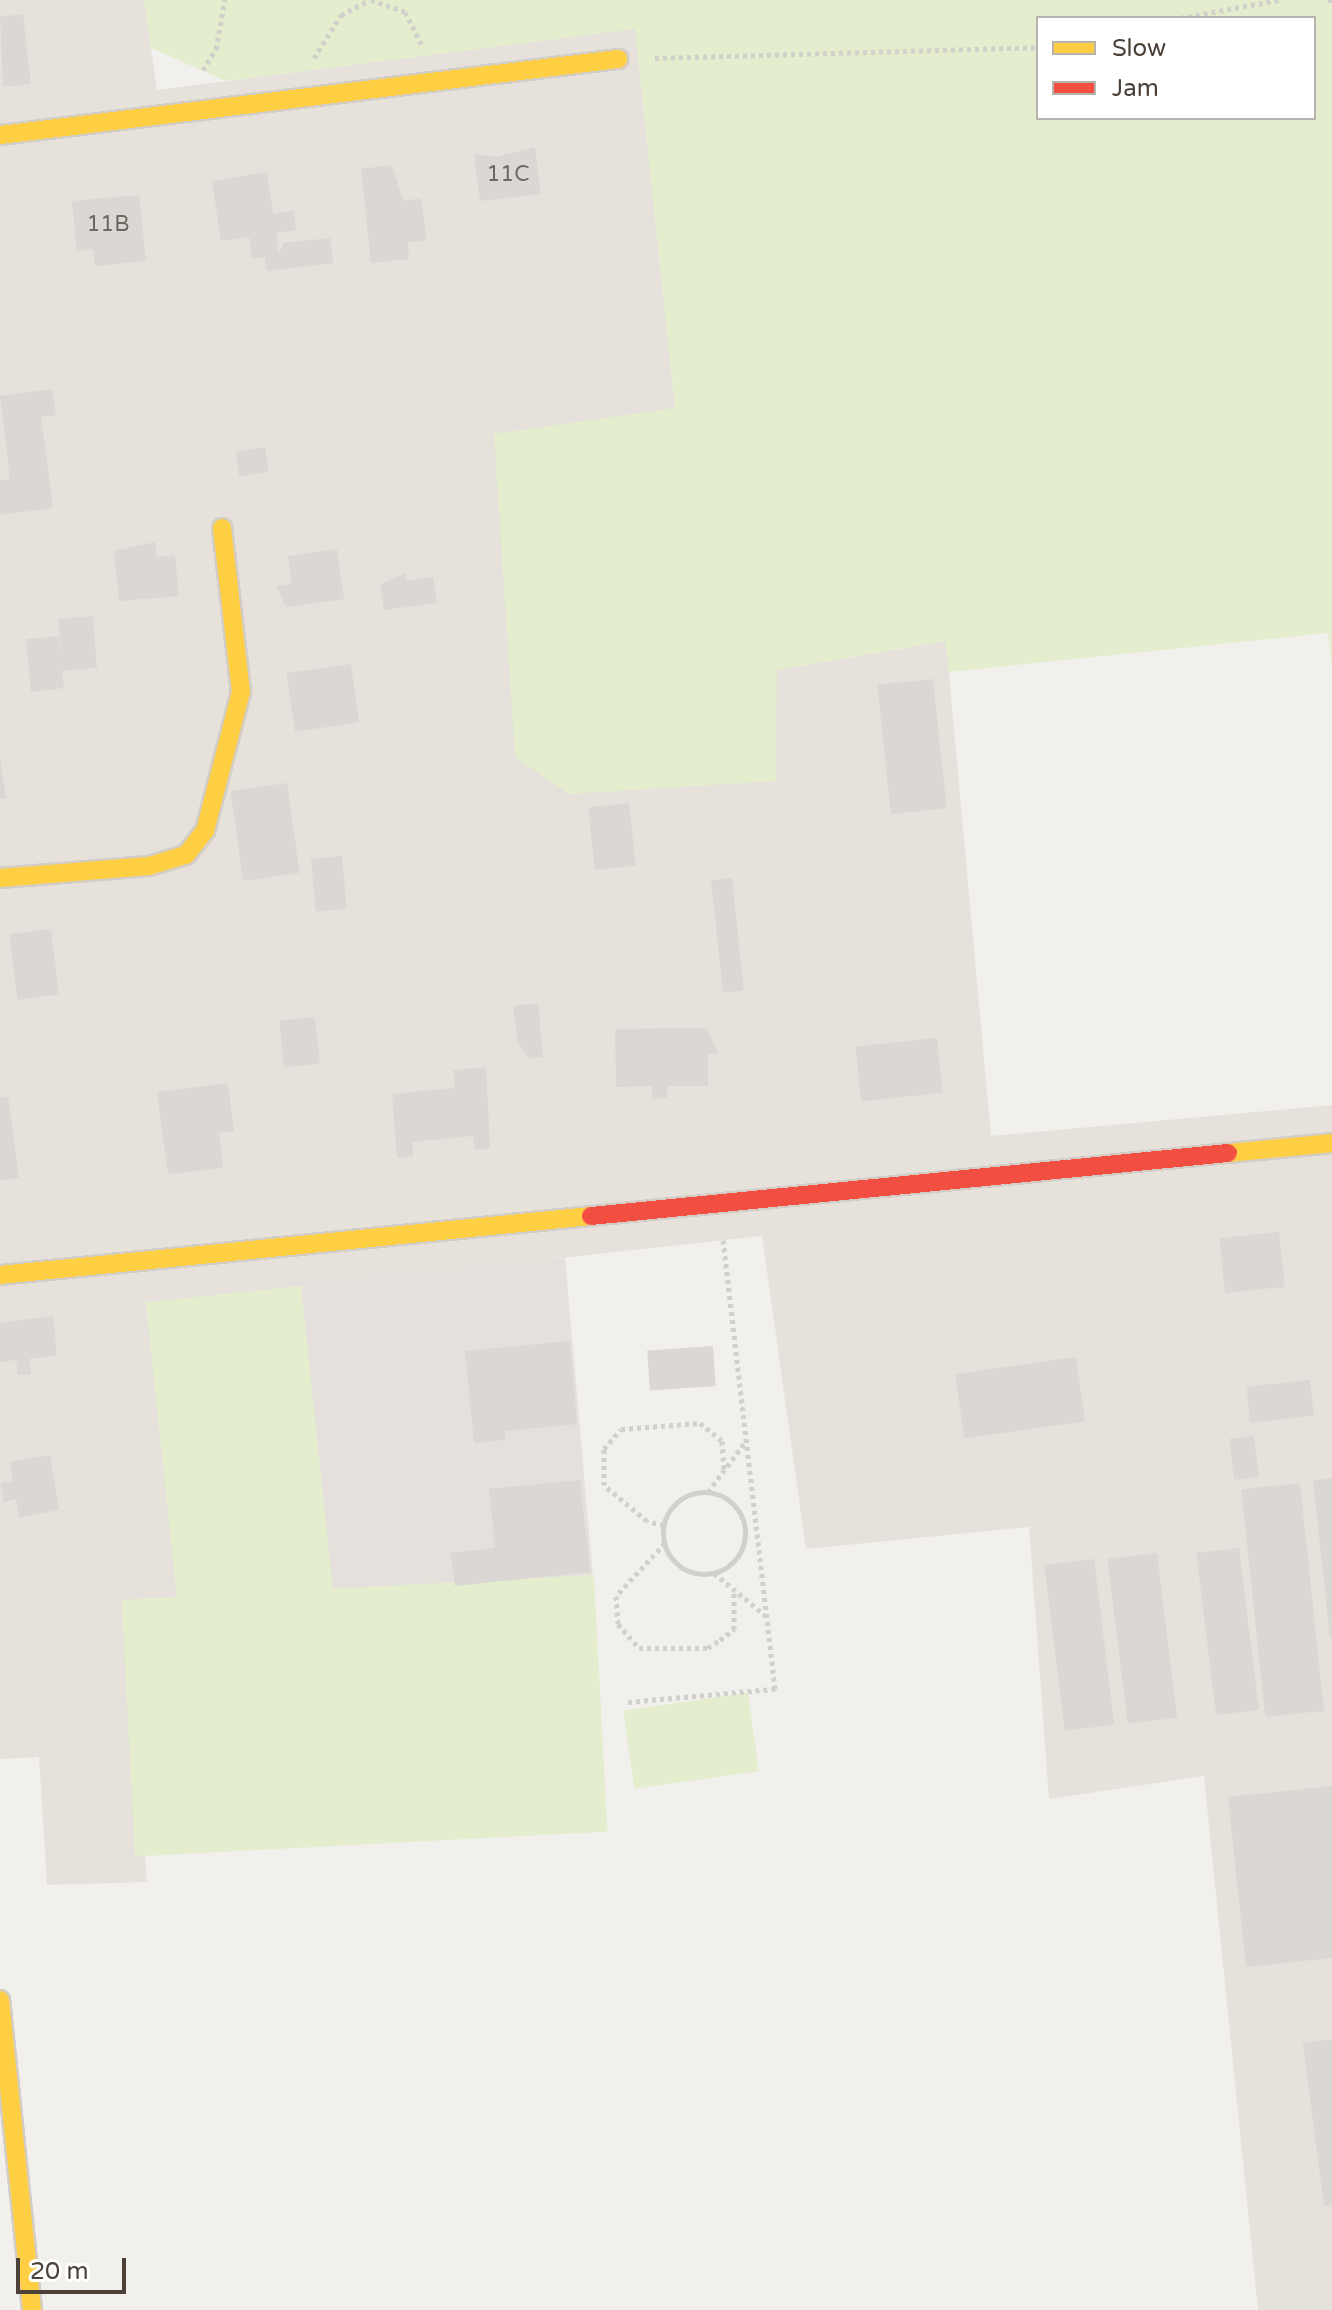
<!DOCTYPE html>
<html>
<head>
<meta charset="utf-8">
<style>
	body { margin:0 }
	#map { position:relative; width:1332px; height:2310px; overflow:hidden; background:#f2f0ed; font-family:"Varela Round",sans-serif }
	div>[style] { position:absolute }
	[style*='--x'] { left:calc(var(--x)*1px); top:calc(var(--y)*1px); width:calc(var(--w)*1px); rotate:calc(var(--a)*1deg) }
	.residential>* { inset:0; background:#e6e1da }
	.industrial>* { inset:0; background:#e5e0dc; transform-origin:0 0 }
	.green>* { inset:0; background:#e4edcd; transform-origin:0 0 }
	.building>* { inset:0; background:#dad7d4; transform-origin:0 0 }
	.path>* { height:5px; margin-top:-2.5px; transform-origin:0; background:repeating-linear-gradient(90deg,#d2d0cb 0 4px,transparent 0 8px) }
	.path>.ring { margin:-2.5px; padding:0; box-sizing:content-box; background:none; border:5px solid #d2d0cb; border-radius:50% }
	.roads { filter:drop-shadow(2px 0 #d3cdc5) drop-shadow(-2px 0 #d3cdc5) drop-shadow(0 2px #d3cdc5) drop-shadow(0 -2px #d3cdc5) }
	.slow>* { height:18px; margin:-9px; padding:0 9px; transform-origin:9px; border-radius:9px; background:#ffcf43 }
	.jam>* { height:18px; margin:-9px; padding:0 9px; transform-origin:9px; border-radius:9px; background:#f24e42 }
	span { translate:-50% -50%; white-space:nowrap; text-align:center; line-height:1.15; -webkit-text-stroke:6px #fff; paint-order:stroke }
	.number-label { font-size:22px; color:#706760 }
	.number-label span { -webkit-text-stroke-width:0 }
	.legend { position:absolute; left:1036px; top:16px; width:280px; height:104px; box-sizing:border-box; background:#fff; border:2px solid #b7b3af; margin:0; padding:10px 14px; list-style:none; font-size:24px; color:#4a4038 }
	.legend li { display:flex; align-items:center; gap:16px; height:40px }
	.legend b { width:40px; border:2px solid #b7b3af }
	.scale { position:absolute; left:16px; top:2258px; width:110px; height:36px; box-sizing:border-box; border:4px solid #4a4038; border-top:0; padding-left:10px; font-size:24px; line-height:28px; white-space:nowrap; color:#4a4038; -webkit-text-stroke:6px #fff; paint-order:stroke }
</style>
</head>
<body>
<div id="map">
	<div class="residential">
		<div style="clip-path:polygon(0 0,144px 0,157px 90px,635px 28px,675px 408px,776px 781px,776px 670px,946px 641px,991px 1136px,1332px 1105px,1332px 2310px,1258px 2310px,1204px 1776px,1049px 1799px,1029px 1527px,806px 1549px,762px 1236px,146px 1303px,180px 1615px,123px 1623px,147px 1882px,47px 1885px,39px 1757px,0 1759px)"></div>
	</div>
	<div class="industrial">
		<div style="left:565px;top:1258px;width:318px;height:275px;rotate:85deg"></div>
	</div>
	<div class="green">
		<div style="clip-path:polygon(evenodd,144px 0,1332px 0,1332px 669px,1328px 633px,949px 672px,945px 641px,777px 670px,776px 781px,569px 794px,515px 757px,494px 434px,675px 408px,635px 29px,226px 81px,151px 48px,144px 0,1038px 18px,1314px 18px,1314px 118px,1038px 118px,1038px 18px)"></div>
		<div style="left:301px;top:1286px;width:316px;height:156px;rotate:84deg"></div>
		<div style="left:594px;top:1575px;width:257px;height:473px;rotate:87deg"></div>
		<div style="left:748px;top:1693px;width:79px;height:126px;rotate:82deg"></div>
	</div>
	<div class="building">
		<div style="clip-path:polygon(23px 14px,31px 84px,3px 87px,0 17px)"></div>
		<div style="clip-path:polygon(535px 147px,541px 194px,480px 201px,474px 154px,495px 157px)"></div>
		<div style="clip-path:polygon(392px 165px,403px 201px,421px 198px,427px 241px,408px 242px,409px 259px,371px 263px,361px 169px)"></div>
		<div style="clip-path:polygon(267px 172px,273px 214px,294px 210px,296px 230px,276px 233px,279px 255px,283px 243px,330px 238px,333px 263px,267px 271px,265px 257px,252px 259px,249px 237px,221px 241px,212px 181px)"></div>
		<div style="clip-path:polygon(139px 195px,146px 261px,95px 266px,93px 249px,77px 251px,72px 201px)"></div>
		<div style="clip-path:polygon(52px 389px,56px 415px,41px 417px,53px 508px,0 515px,0 480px,10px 479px,0 396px)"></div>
		<div style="left:265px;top:447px;width:25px;height:30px;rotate:81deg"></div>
		<div style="clip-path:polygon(155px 542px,157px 557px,175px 555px,179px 596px,119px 601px,114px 551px)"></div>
		<div style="clip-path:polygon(337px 549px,344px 599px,286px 607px,276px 586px,292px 584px,288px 556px)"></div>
		<div style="clip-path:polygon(405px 573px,406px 581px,433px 577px,437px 603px,384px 610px,380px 585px)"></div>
		<div style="clip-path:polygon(93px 616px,97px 668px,62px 671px,64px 688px,31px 692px,26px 639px,59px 636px,63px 663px,58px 619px)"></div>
		<div style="left:351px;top:664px;width:59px;height:65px;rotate:82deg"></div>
		<div style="left:933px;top:679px;width:130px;height:56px;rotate:84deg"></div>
		<div style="clip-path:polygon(0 756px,6px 799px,0 799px)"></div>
		<div style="left:287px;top:783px;width:91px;height:57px;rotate:82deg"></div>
		<div style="left:629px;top:803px;width:63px;height:41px;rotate:84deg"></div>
		<div style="left:342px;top:856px;width:53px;height:31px;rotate:85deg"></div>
		<div style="left:732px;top:878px;width:113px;height:21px;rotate:84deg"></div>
		<div style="left:51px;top:929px;width:66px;height:42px;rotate:83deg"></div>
		<div style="clip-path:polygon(538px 1003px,543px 1057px,529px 1059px,518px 1043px,513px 1006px)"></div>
		<div style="left:315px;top:1017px;width:47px;height:36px;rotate:84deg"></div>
		<div style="clip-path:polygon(707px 1028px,718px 1054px,708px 1054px,708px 1086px,667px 1086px,667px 1098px,652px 1099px,652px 1086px,616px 1087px,615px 1029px)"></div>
		<div style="left:937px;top:1038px;width:55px;height:82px;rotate:84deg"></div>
		<div style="clip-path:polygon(486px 1067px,490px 1148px,475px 1150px,473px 1136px,412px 1142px,413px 1156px,397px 1158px,392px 1094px,455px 1088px,453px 1070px)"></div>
		<div style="clip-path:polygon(228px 1083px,234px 1131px,219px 1133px,223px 1168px,168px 1174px,157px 1092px)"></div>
		<div style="clip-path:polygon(8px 1097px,19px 1178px,0 1181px,0 1098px)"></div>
		<div style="left:1279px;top:1232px;width:55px;height:60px;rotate:84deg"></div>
		<div style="clip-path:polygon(53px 1316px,57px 1355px,29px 1359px,31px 1375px,18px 1375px,16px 1360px,0 1362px,0 1323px)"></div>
		<div style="clip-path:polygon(570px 1341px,577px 1424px,505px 1431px,505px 1440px,474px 1443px,465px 1351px)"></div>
		<div style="left:713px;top:1346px;width:40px;height:66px;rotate:86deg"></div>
		<div style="left:1076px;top:1357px;width:65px;height:122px;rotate:82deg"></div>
		<div style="left:1310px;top:1380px;width:36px;height:64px;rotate:84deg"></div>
		<div style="left:1254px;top:1436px;width:41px;height:25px;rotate:83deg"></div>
		<div style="clip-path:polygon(50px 1455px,59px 1510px,19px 1518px,16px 1499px,4px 1502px,1px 1483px,13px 1481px,10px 1462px)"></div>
		<div style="clip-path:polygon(1332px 1478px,1332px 1637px,1330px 1637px,1313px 1481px)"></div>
		<div style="clip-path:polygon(580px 1480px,590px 1572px,455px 1586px,451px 1553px,495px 1548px,489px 1489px)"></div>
		<div style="left:1300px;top:1483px;width:229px;height:59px;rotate:84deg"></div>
		<div style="left:1239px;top:1548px;width:163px;height:43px;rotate:83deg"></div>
		<div style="left:1157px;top:1553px;width:166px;height:50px;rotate:83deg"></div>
		<div style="left:1094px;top:1559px;width:167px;height:50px;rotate:83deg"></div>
		<div style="clip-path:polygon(1332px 1786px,1332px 1958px,1246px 1967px,1228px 1797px)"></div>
		<div style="clip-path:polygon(1332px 2039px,1332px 2205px,1324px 2206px,1303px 2043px)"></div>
	</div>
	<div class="path">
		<div style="--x:371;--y:0;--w:36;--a:19"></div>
		<div style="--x:405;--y:12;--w:38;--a:63"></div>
		<div style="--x:1328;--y:0;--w:4;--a:0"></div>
		<div style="--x:1180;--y:18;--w:101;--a:-10.3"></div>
		<div style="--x:314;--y:58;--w:51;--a:-57.9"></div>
		<div style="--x:341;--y:15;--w:32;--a:-28"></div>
		<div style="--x:655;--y:58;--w:383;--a:-1.6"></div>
		<div style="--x:203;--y:70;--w:25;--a:-58"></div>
		<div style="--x:216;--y:49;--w:50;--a:-79.6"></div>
		<div style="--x:708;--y:1492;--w:64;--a:-53.3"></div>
		<div class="ring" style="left:663px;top:1492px;width:77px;height:77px"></div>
		<div style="--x:664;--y:1525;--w:17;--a:-167"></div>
		<div style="--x:647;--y:1521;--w:56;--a:-140.1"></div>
		<div style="--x:604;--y:1485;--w:36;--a:-90"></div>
		<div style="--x:604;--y:1449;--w:26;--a:-50"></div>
		<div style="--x:621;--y:1429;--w:79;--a:-4.3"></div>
		<div style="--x:700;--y:1423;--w:28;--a:39"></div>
		<div style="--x:722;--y:1441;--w:31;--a:86"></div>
		<div style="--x:665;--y:1543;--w:72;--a:132.8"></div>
		<div style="--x:616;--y:1596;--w:28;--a:86"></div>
		<div style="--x:618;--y:1624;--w:32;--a:49"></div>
		<div style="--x:639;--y:1648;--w:69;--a:0"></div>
		<div style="--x:708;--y:1648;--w:14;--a:-34"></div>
		<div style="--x:720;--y:1640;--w:18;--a:-38"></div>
		<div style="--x:734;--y:1629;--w:39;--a:-90"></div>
		<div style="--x:714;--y:1573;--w:67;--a:39.6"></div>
		<div style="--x:628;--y:1702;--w:148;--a:-5.1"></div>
		<div style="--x:775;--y:1689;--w:452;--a:-96.6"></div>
	</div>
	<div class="roads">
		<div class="slow">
			<div style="--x:0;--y:135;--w:623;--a:-7.01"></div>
			<div style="--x:0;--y:878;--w:149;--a:-4.6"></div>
			<div style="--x:149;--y:866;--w:39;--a:-17"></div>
			<div style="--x:186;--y:855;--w:31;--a:-52"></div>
			<div style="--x:205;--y:831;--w:144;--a:-75.5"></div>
			<div style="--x:241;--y:692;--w:165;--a:-96.6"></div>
			<div style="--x:1228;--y:1153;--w:104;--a:-5.5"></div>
			<div style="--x:0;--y:1275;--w:594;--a:-5.7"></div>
			<div style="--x:0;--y:2000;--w:312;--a:84.1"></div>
		</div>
		<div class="jam">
			<div style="--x:591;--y:1216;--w:640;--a:-5.65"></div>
		</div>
	</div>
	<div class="number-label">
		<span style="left:508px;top:175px">11C</span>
		<span style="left:108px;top:225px">11B</span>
	</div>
	<ul class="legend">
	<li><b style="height:10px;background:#ffcf43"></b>Slow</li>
	<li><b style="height:10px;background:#f24e42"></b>Jam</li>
	</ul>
	<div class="scale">20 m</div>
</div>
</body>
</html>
